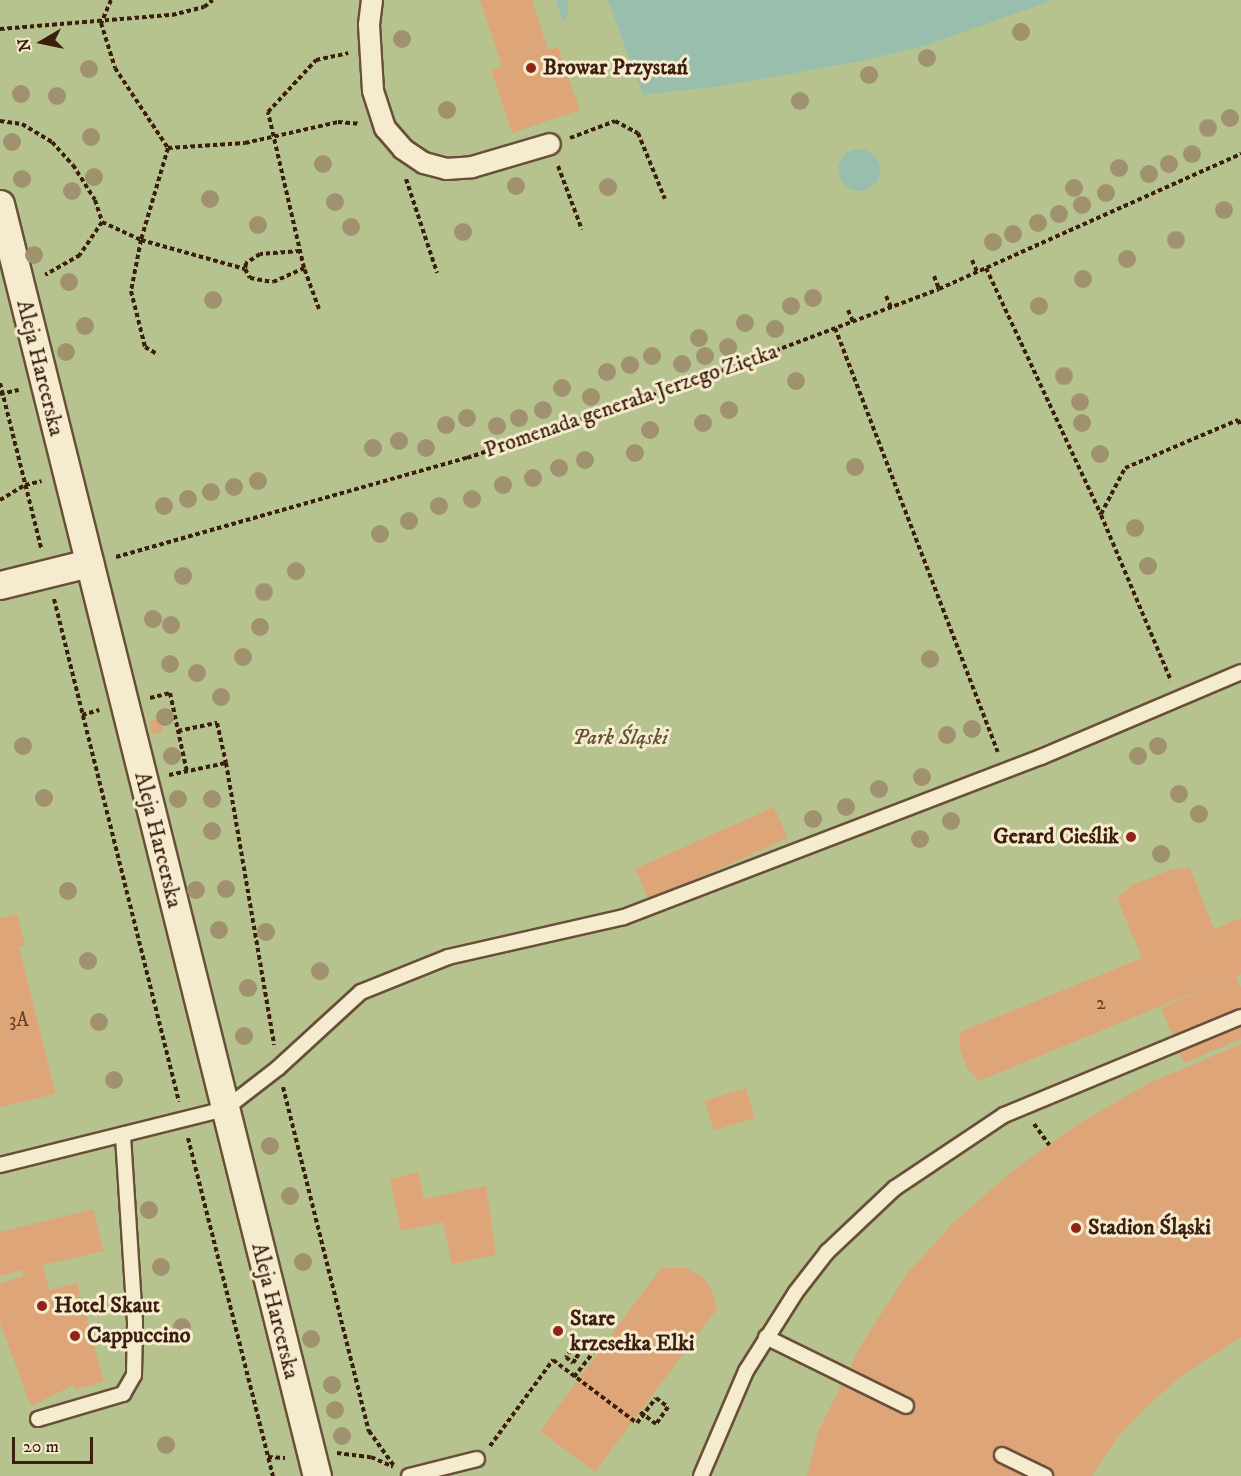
<!DOCTYPE html>
<html>
<head>
<meta charset="utf-8">
<style>
	body { margin:0 }
	#map { position:relative; width:1241px; height:1476px; overflow:hidden; background:#efe2b6; font-family:"IM FELL DW Pica",serif }
	div>[style] { position:absolute }
	[style*='--x'] { left:calc(var(--x)*1px); top:calc(var(--y)*1px); width:calc(var(--w)*1px); rotate:calc(var(--a)*1deg) }
	.green>* { inset:0; background:#b7c38f; transform-origin:0 0 }
	.water>* { inset:0; background:#9abead }
	.round { border-radius:50% }
	.building>* { inset:0; background:#dea678; transform-origin:0 0 }
	.path>* { height:4px; margin-top:-2px; transform-origin:0; background:repeating-linear-gradient(90deg,#3c1e0f 0 4.5px,transparent 0 7.5px) }
	.roads { filter:drop-shadow(2px 0 #694f39) drop-shadow(-2px 0 #694f39) drop-shadow(0 2px #694f39) drop-shadow(0 -2px #694f39) }
	.service>* { height:14px; margin:-7px; padding:0 7px; transform-origin:7px; border-radius:7px; background:#f5ecd0 }
	.pedestrian>* { height:20px; margin:-10px; padding:0 10px; transform-origin:10px; border-radius:10px; background:#f5ecd0 }
	.minor>* { height:27px; margin:-13.5px; padding:0 13.5px; transform-origin:13.5px; border-radius:13.5px; background:#f5ecd0 }
	.trees>* { width:18px; height:18px; margin:-9px; border-radius:50%; background:#a1926f }
	.dots>* { width:16px; height:16px; translate:-50% -50%; box-sizing:border-box; border:3px solid #f5ecd0; border-radius:50% }
	span { translate:-50% -50%; white-space:nowrap; text-align:center; line-height:1.15; -webkit-text-stroke:6px #f5ecd0; paint-order:stroke }
	.number-label { font-size:20px; color:#644029 }
	.number-label span { -webkit-text-stroke-width:0 }
	.poi-label { font-size:22px; color:#3c1e0f; font-weight:700 }
	.left { translate:0 -50%; text-align:left }
	.right { translate:-100% -50%; text-align:right }
	.street-label { font-size:22px; color:#3c1e0f }
	.park-label { font-size:22px; color:#615035; font-style:italic }
	.north { position:absolute; left:12px; top:12px; width:60px; height:60px; -webkit-text-stroke:4px #f5ecd0; paint-order:stroke; rotate:261deg; font-size:16px; font-weight:700; line-height:24px; text-align:center; color:#3c1e0f }
	.north::after { content:''; display:block; margin:auto; width:21px; height:27px; background:#3c1e0f; clip-path:polygon(50% 0,100% 100%,50% 72%,0 100%) }
	.scale { position:absolute; left:12px; top:1437px; width:81px; height:27px; box-sizing:border-box; border:3px solid #3c1e0f; border-top:0; padding-left:8px; font-size:18px; line-height:21px; white-space:nowrap; color:#3c1e0f; -webkit-text-stroke:4px #f5ecd0; paint-order:stroke }
</style>
</head>
<body>
<div id="map">
	<div class="green">
		<div style="left:0;top:0;width:1241px;height:1476px"></div>
	</div>
	<div class="water">
		<div style="clip-path:polygon(556px 0,568px 0,568px 16px,563px 21px)"></div>
		<div style="clip-path:polygon(608px 0,1053px 0,927px 45px,861px 61px,721px 86px,643px 95px)"></div>
		<div class="round" style="left:838px;top:149px;width:42px;height:42px"></div>
	</div>
	<div class="building">
		<div style="clip-path:polygon(480px 0,532px 0,548px 50px,558px 47px,580px 110px,512px 133px,491px 70px,502px 66px)"></div>
		<div style="left:160px;top:719px;width:13px;height:11px;rotate:77deg"></div>
		<div style="left:774px;top:807px;width:34px;height:152px;rotate:66deg"></div>
		<div style="clip-path:polygon(1190px 868px,1214px 929px,1241px 918px,1241px 974px,1236px 976px,1241px 988px,1241px 1039px,1184px 1063px,1161px 1008px,1224px 980px,979px 1081px,967px 1068px,960px 1050px,960px 1032px,1142px 958px,1117px 898px,1132px 885px,1173px 869px)"></div>
		<div style="clip-path:polygon(17px 914px,25px 945px,19px 947px,56px 1094px,0 1107px,0 918px)"></div>
		<div style="clip-path:polygon(1241px 1044px,1241px 1337px,1179px 1378px,1143px 1410px,1117px 1438px,1092px 1476px,807px 1476px,818px 1432px,861px 1345px,907px 1274px,956px 1220px,1015px 1169px,1080px 1123px,1147px 1084px)"></div>
		<div style="left:746px;top:1088px;width:31px;height:43px;rotate:73deg"></div>
		<div style="clip-path:polygon(418px 1172px,424px 1199px,486px 1186px,496px 1255px,452px 1264px,443px 1222px,401px 1231px,390px 1179px)"></div>
		<div style="clip-path:polygon(93px 1209px,104px 1251px,43px 1265px,49px 1290px,77px 1283px,104px 1382px,75px 1389px,74px 1385px,31px 1406px,0 1323px,0 1284px,23px 1276px,22px 1270px,0 1276px,0 1232px)"></div>
		<div style="clip-path:polygon(661px 1268px,685px 1268px,700px 1275px,711px 1288px,717px 1309px,595px 1472px,540px 1431px)"></div>
	</div>
	<div class="path">
		<div style="--x:111;--y:0;--w:25;--a:113"></div>
		<div style="--x:101;--y:23;--w:47;--a:72.7"></div>
		<div style="--x:115;--y:68;--w:96;--a:56.5"></div>
		<div style="--x:168;--y:148;--w:96;--a:106.4"></div>
		<div style="--x:141;--y:240;--w:52;--a:101.1"></div>
		<div style="--x:131;--y:291;--w:58;--a:76"></div>
		<div style="--x:145;--y:347;--w:14;--a:30"></div>
		<div style="--x:0;--y:29;--w:173;--a:-4.7"></div>
		<div style="--x:172;--y:15;--w:33;--a:-14"></div>
		<div style="--x:204;--y:7;--w:11;--a:-38"></div>
		<div style="--x:0;--y:121;--w:22;--a:8"></div>
		<div style="--x:22;--y:124;--w:35;--a:31"></div>
		<div style="--x:52;--y:142;--w:31;--a:48"></div>
		<div style="--x:73;--y:165;--w:41;--a:57.8"></div>
		<div style="--x:95;--y:200;--w:23;--a:72"></div>
		<div style="--x:102;--y:222;--w:40;--a:124"></div>
		<div style="--x:80;--y:255;--w:40;--a:150.3"></div>
		<div style="--x:570;--y:138;--w:48;--a:-20.7"></div>
		<div style="--x:615;--y:121;--w:26;--a:28"></div>
		<div style="--x:638;--y:133;--w:71;--a:67.8"></div>
		<div style="--x:168;--y:148;--w:77;--a:-3.7"></div>
		<div style="--x:245;--y:143;--w:95;--a:-12.7"></div>
		<div style="--x:338;--y:122;--w:21;--a:5"></div>
		<div style="--x:558;--y:166;--w:68;--a:69.4"></div>
		<div style="--x:406;--y:179;--w:99;--a:71.7"></div>
		<div style="--x:102;--y:222;--w:43;--a:24.8"></div>
		<div style="--x:141;--y:240;--w:108;--a:15.6"></div>
		<div style="--x:300;--y:251;--w:40;--a:175.7"></div>
		<div style="--x:260;--y:254;--w:17;--a:147"></div>
		<div style="--x:246;--y:263;--w:6;--a:99"></div>
		<div style="--x:245;--y:269;--w:10;--a:61"></div>
		<div style="--x:250;--y:278;--w:23;--a:10"></div>
		<div style="--x:273;--y:282;--w:34;--a:-24"></div>
		<div style="--x:972;--y:260;--w:13;--a:67"></div>
		<div style="--x:986;--y:268;--w:272;--a:65"></div>
		<div style="--x:1101;--y:515;--w:180;--a:67.1"></div>
		<div style="--x:934;--y:276;--w:14;--a:69"></div>
		<div style="--x:886;--y:296;--w:12;--a:66"></div>
		<div style="--x:319;--y:309;--w:44;--a:-110.1"></div>
		<div style="--x:304;--y:268;--w:160;--a:-103"></div>
		<div style="--x:268;--y:112;--w:71;--a:-47.3"></div>
		<div style="--x:316;--y:60;--w:33;--a:-12"></div>
		<div style="--x:848;--y:310;--w:13;--a:67"></div>
		<div style="--x:835;--y:328;--w:454;--a:69"></div>
		<div style="--x:0;--y:383;--w:170;--a:76"></div>
		<div style="--x:0;--y:394;--w:19;--a:-12"></div>
		<div style="--x:0;--y:500;--w:29;--a:-31"></div>
		<div style="--x:25;--y:485;--w:17;--a:-13"></div>
		<div style="--x:1101;--y:514;--w:52;--a:-62.4"></div>
		<div style="--x:1125;--y:468;--w:123;--a:-23"></div>
		<div style="--x:1238;--y:420;--w:7;--a:63"></div>
		<div style="--x:116;--y:557;--w:365;--a:-15.8"></div>
		<div style="--x:467;--y:458;--w:251;--a:-18.8"></div>
		<div style="--x:705;--y:377;--w:250;--a:-20.6"></div>
		<div style="--x:939;--y:289;--w:331;--a:-24.1"></div>
		<div style="--x:54;--y:599;--w:518;--a:76.04"></div>
		<div style="--x:150;--y:698;--w:21;--a:-14"></div>
		<div style="--x:170;--y:693;--w:81;--a:77.9"></div>
		<div style="--x:82;--y:715;--w:18;--a:-16"></div>
		<div style="--x:178;--y:731;--w:40;--a:-12"></div>
		<div style="--x:217;--y:723;--w:41;--a:77.3"></div>
		<div style="--x:169;--y:775;--w:58;--a:-11.9"></div>
		<div style="--x:226;--y:763;--w:286;--a:80.3"></div>
		<div style="--x:283;--y:1087;--w:355;--a:76"></div>
		<div style="--x:369;--y:1431;--w:43;--a:54.5"></div>
		<div style="--x:1034;--y:1124;--w:26;--a:54"></div>
		<div style="--x:188;--y:1138;--w:349;--a:75.9"></div>
		<div style="--x:574;--y:1377;--w:36;--a:-52"></div>
		<div style="--x:596;--y:1349;--w:19;--a:-145"></div>
		<div style="--x:580;--y:1338;--w:24;--a:126"></div>
		<div style="--x:566;--y:1357;--w:9;--a:41"></div>
		<div style="--x:573;--y:1363;--w:6;--a:-59"></div>
		<div style="--x:576;--y:1358;--w:14;--a:-54"></div>
		<div style="--x:584;--y:1347;--w:7;--a:-56"></div>
		<div style="--x:588;--y:1341;--w:3;--a:-45"></div>
		<div style="--x:590;--y:1339;--w:14;--a:36"></div>
		<div style="--x:490;--y:1446;--w:107;--a:-53.8"></div>
		<div style="--x:553;--y:1360;--w:105;--a:36.9"></div>
		<div style="--x:637;--y:1423;--w:31;--a:-53"></div>
		<div style="--x:656;--y:1398;--w:15;--a:37"></div>
		<div style="--x:668;--y:1407;--w:21;--a:125"></div>
		<div style="--x:656;--y:1424;--w:20;--a:-143"></div>
		<div style="--x:337;--y:1453;--w:34;--a:7"></div>
		<div style="--x:371;--y:1457;--w:24;--a:24"></div>
		<div style="--x:268;--y:1457;--w:17;--a:3"></div>
	</div>
	<div class="roads">
		<div class="service">
			<div style="--x:0;--y:1165;--w:232;--a:-14"></div>
			<div style="--x:225;--y:1109;--w:67;--a:-37.7"></div>
			<div style="--x:278;--y:1068;--w:113;--a:-42.5"></div>
			<div style="--x:361;--y:992;--w:94;--a:-21.9"></div>
			<div style="--x:448;--y:957;--w:180;--a:-12.8"></div>
			<div style="--x:624;--y:917;--w:447;--a:-21"></div>
			<div style="--x:1041;--y:757;--w:217;--a:-23"></div>
			<div style="--x:766;--y:1337;--w:156;--a:26.2"></div>
			<div style="--x:38;--y:1419;--w:89;--a:-16.4"></div>
			<div style="--x:123;--y:1394;--w:22;--a:-60"></div>
			<div style="--x:134;--y:1375;--w:53;--a:-88.9"></div>
			<div style="--x:135;--y:1322;--w:188;--a:-93.7"></div>
			<div style="--x:1002;--y:1455;--w:48;--a:26"></div>
			<div style="--x:409;--y:1476;--w:70;--a:-14"></div>
			<div style="--x:701;--y:1476;--w:114;--a:-66.8"></div>
			<div style="--x:746;--y:1371;--w:93;--a:-57.7"></div>
			<div style="--x:796;--y:1292;--w:51;--a:-52.2"></div>
			<div style="--x:827;--y:1252;--w:93;--a:-43.3"></div>
			<div style="--x:895;--y:1188;--w:131;--a:-33.8"></div>
			<div style="--x:1004;--y:1115;--w:256;--a:-22.5"></div>
		</div>
		<div class="pedestrian">
			<div style="--x:372;--y:0;--w:25;--a:97"></div>
			<div style="--x:369;--y:25;--w:66;--a:86.5"></div>
			<div style="--x:373;--y:91;--w:39;--a:72"></div>
			<div style="--x:385;--y:128;--w:28;--a:49"></div>
			<div style="--x:403;--y:149;--w:25;--a:34"></div>
			<div style="--x:424;--y:163;--w:23;--a:15"></div>
			<div style="--x:446;--y:169;--w:26;--a:-4"></div>
			<div style="--x:472;--y:167;--w:81;--a:-16.4"></div>
		</div>
		<div class="minor">
			<div style="--x:0;--y:204;--w:1311;--a:76.01"></div>
			<div style="--x:0;--y:585;--w:92;--a:-13.9"></div>
		</div>
	</div>
	<div class="trees">
		<div style="left:1021px;top:32px"></div>
		<div style="left:402px;top:39px"></div>
		<div style="left:927px;top:58px"></div>
		<div style="left:89px;top:69px"></div>
		<div style="left:869px;top:75px"></div>
		<div style="left:21px;top:94px"></div>
		<div style="left:57px;top:96px"></div>
		<div style="left:800px;top:101px"></div>
		<div style="left:447px;top:110px"></div>
		<div style="left:1230px;top:118px"></div>
		<div style="left:1208px;top:128px"></div>
		<div style="left:91px;top:137px"></div>
		<div style="left:12px;top:142px"></div>
		<div style="left:1192px;top:154px"></div>
		<div style="left:323px;top:164px"></div>
		<div style="left:1169px;top:164px"></div>
		<div style="left:1119px;top:168px"></div>
		<div style="left:1149px;top:174px"></div>
		<div style="left:94px;top:177px"></div>
		<div style="left:22px;top:179px"></div>
		<div style="left:516px;top:186px"></div>
		<div style="left:608px;top:187px"></div>
		<div style="left:1074px;top:188px"></div>
		<div style="left:72px;top:191px"></div>
		<div style="left:1106px;top:193px"></div>
		<div style="left:210px;top:199px"></div>
		<div style="left:335px;top:202px"></div>
		<div style="left:1082px;top:205px"></div>
		<div style="left:1224px;top:210px"></div>
		<div style="left:1059px;top:214px"></div>
		<div style="left:1038px;top:223px"></div>
		<div style="left:258px;top:225px"></div>
		<div style="left:351px;top:227px"></div>
		<div style="left:463px;top:232px"></div>
		<div style="left:1013px;top:234px"></div>
		<div style="left:1176px;top:240px"></div>
		<div style="left:993px;top:242px"></div>
		<div style="left:34px;top:255px"></div>
		<div style="left:1127px;top:259px"></div>
		<div style="left:1083px;top:279px"></div>
		<div style="left:69px;top:282px"></div>
		<div style="left:813px;top:298px"></div>
		<div style="left:213px;top:300px"></div>
		<div style="left:791px;top:306px"></div>
		<div style="left:1039px;top:306px"></div>
		<div style="left:745px;top:323px"></div>
		<div style="left:85px;top:326px"></div>
		<div style="left:775px;top:329px"></div>
		<div style="left:699px;top:338px"></div>
		<div style="left:728px;top:347px"></div>
		<div style="left:66px;top:352px"></div>
		<div style="left:652px;top:356px"></div>
		<div style="left:705px;top:356px"></div>
		<div style="left:682px;top:364px"></div>
		<div style="left:630px;top:365px"></div>
		<div style="left:607px;top:372px"></div>
		<div style="left:1064px;top:376px"></div>
		<div style="left:796px;top:381px"></div>
		<div style="left:562px;top:388px"></div>
		<div style="left:591px;top:397px"></div>
		<div style="left:1080px;top:402px"></div>
		<div style="left:543px;top:410px"></div>
		<div style="left:729px;top:410px"></div>
		<div style="left:467px;top:418px"></div>
		<div style="left:519px;top:418px"></div>
		<div style="left:703px;top:423px"></div>
		<div style="left:1082px;top:423px"></div>
		<div style="left:446px;top:425px"></div>
		<div style="left:497px;top:426px"></div>
		<div style="left:650px;top:430px"></div>
		<div style="left:399px;top:441px"></div>
		<div style="left:373px;top:448px"></div>
		<div style="left:426px;top:448px"></div>
		<div style="left:635px;top:453px"></div>
		<div style="left:1100px;top:454px"></div>
		<div style="left:585px;top:460px"></div>
		<div style="left:855px;top:467px"></div>
		<div style="left:559px;top:468px"></div>
		<div style="left:533px;top:478px"></div>
		<div style="left:258px;top:481px"></div>
		<div style="left:503px;top:485px"></div>
		<div style="left:234px;top:487px"></div>
		<div style="left:211px;top:492px"></div>
		<div style="left:188px;top:499px"></div>
		<div style="left:472px;top:499px"></div>
		<div style="left:164px;top:506px"></div>
		<div style="left:439px;top:506px"></div>
		<div style="left:409px;top:521px"></div>
		<div style="left:1135px;top:528px"></div>
		<div style="left:380px;top:534px"></div>
		<div style="left:1148px;top:566px"></div>
		<div style="left:296px;top:571px"></div>
		<div style="left:183px;top:576px"></div>
		<div style="left:264px;top:592px"></div>
		<div style="left:153px;top:619px"></div>
		<div style="left:171px;top:625px"></div>
		<div style="left:260px;top:627px"></div>
		<div style="left:243px;top:657px"></div>
		<div style="left:930px;top:659px"></div>
		<div style="left:170px;top:664px"></div>
		<div style="left:197px;top:673px"></div>
		<div style="left:221px;top:697px"></div>
		<div style="left:165px;top:717px"></div>
		<div style="left:972px;top:729px"></div>
		<div style="left:947px;top:735px"></div>
		<div style="left:23px;top:746px"></div>
		<div style="left:1158px;top:746px"></div>
		<div style="left:172px;top:756px"></div>
		<div style="left:1138px;top:756px"></div>
		<div style="left:922px;top:777px"></div>
		<div style="left:879px;top:789px"></div>
		<div style="left:1179px;top:794px"></div>
		<div style="left:44px;top:798px"></div>
		<div style="left:178px;top:799px"></div>
		<div style="left:212px;top:799px"></div>
		<div style="left:846px;top:807px"></div>
		<div style="left:1199px;top:814px"></div>
		<div style="left:813px;top:819px"></div>
		<div style="left:951px;top:821px"></div>
		<div style="left:212px;top:831px"></div>
		<div style="left:920px;top:839px"></div>
		<div style="left:1161px;top:854px"></div>
		<div style="left:226px;top:889px"></div>
		<div style="left:196px;top:890px"></div>
		<div style="left:68px;top:891px"></div>
		<div style="left:219px;top:930px"></div>
		<div style="left:266px;top:932px"></div>
		<div style="left:88px;top:961px"></div>
		<div style="left:320px;top:971px"></div>
		<div style="left:248px;top:988px"></div>
		<div style="left:99px;top:1022px"></div>
		<div style="left:244px;top:1036px"></div>
		<div style="left:114px;top:1080px"></div>
		<div style="left:270px;top:1146px"></div>
		<div style="left:290px;top:1196px"></div>
		<div style="left:149px;top:1210px"></div>
		<div style="left:303px;top:1262px"></div>
		<div style="left:161px;top:1267px"></div>
		<div style="left:182px;top:1327px"></div>
		<div style="left:311px;top:1339px"></div>
		<div style="left:332px;top:1385px"></div>
		<div style="left:335px;top:1410px"></div>
		<div style="left:342px;top:1436px"></div>
		<div style="left:166px;top:1445px"></div>
	</div>
	<div class="dots">
		<div style="left:531px;top:68px;background:#8f2418"></div>
		<div style="left:1131px;top:837px;background:#8f2418"></div>
		<div style="left:1076px;top:1228px;background:#8f2418"></div>
		<div style="left:42px;top:1306px;background:#8f2418"></div>
		<div style="left:558px;top:1331px;background:#8f2418"></div>
		<div style="left:75px;top:1336px;background:#8f2418"></div>
	</div>
	<div class="number-label">
		<span style="left:1101px;top:1003px">2</span>
		<span style="left:19px;top:1020px">3A</span>
	</div>
	<div class="poi-label">
		<span class="left" style="left:543px;top:68px">Browar Przystań</span>
		<span class="right" style="left:1119px;top:837px">Gerard Cieślik</span>
		<span class="left" style="left:1088px;top:1228px">Stadion Śląski</span>
		<span class="left" style="left:54px;top:1306px">Hotel Skaut</span>
		<span class="left" style="left:570px;top:1331px">Stare<br>krzesełka Elki</span>
		<span class="left" style="left:87px;top:1336px">Cappuccino</span>
	</div>
	<div class="street-label">
		<span style="left:40px;top:368px;rotate:76deg">Aleja Harcerska</span>
		<span style="left:631px;top:401px;rotate:-19deg">Promenada generała Jerzego Ziętka</span>
		<span style="left:158px;top:840px;rotate:76deg">Aleja Harcerska</span>
		<span style="left:275px;top:1311px;rotate:76deg">Aleja Harcerska</span>
	</div>
	<div class="park-label">
		<span style="left:620px;top:738px">Park Śląski</span>
	</div>
	<div class="north">N</div>
	<div class="scale">20 m</div>
</div>
</body>
</html>
